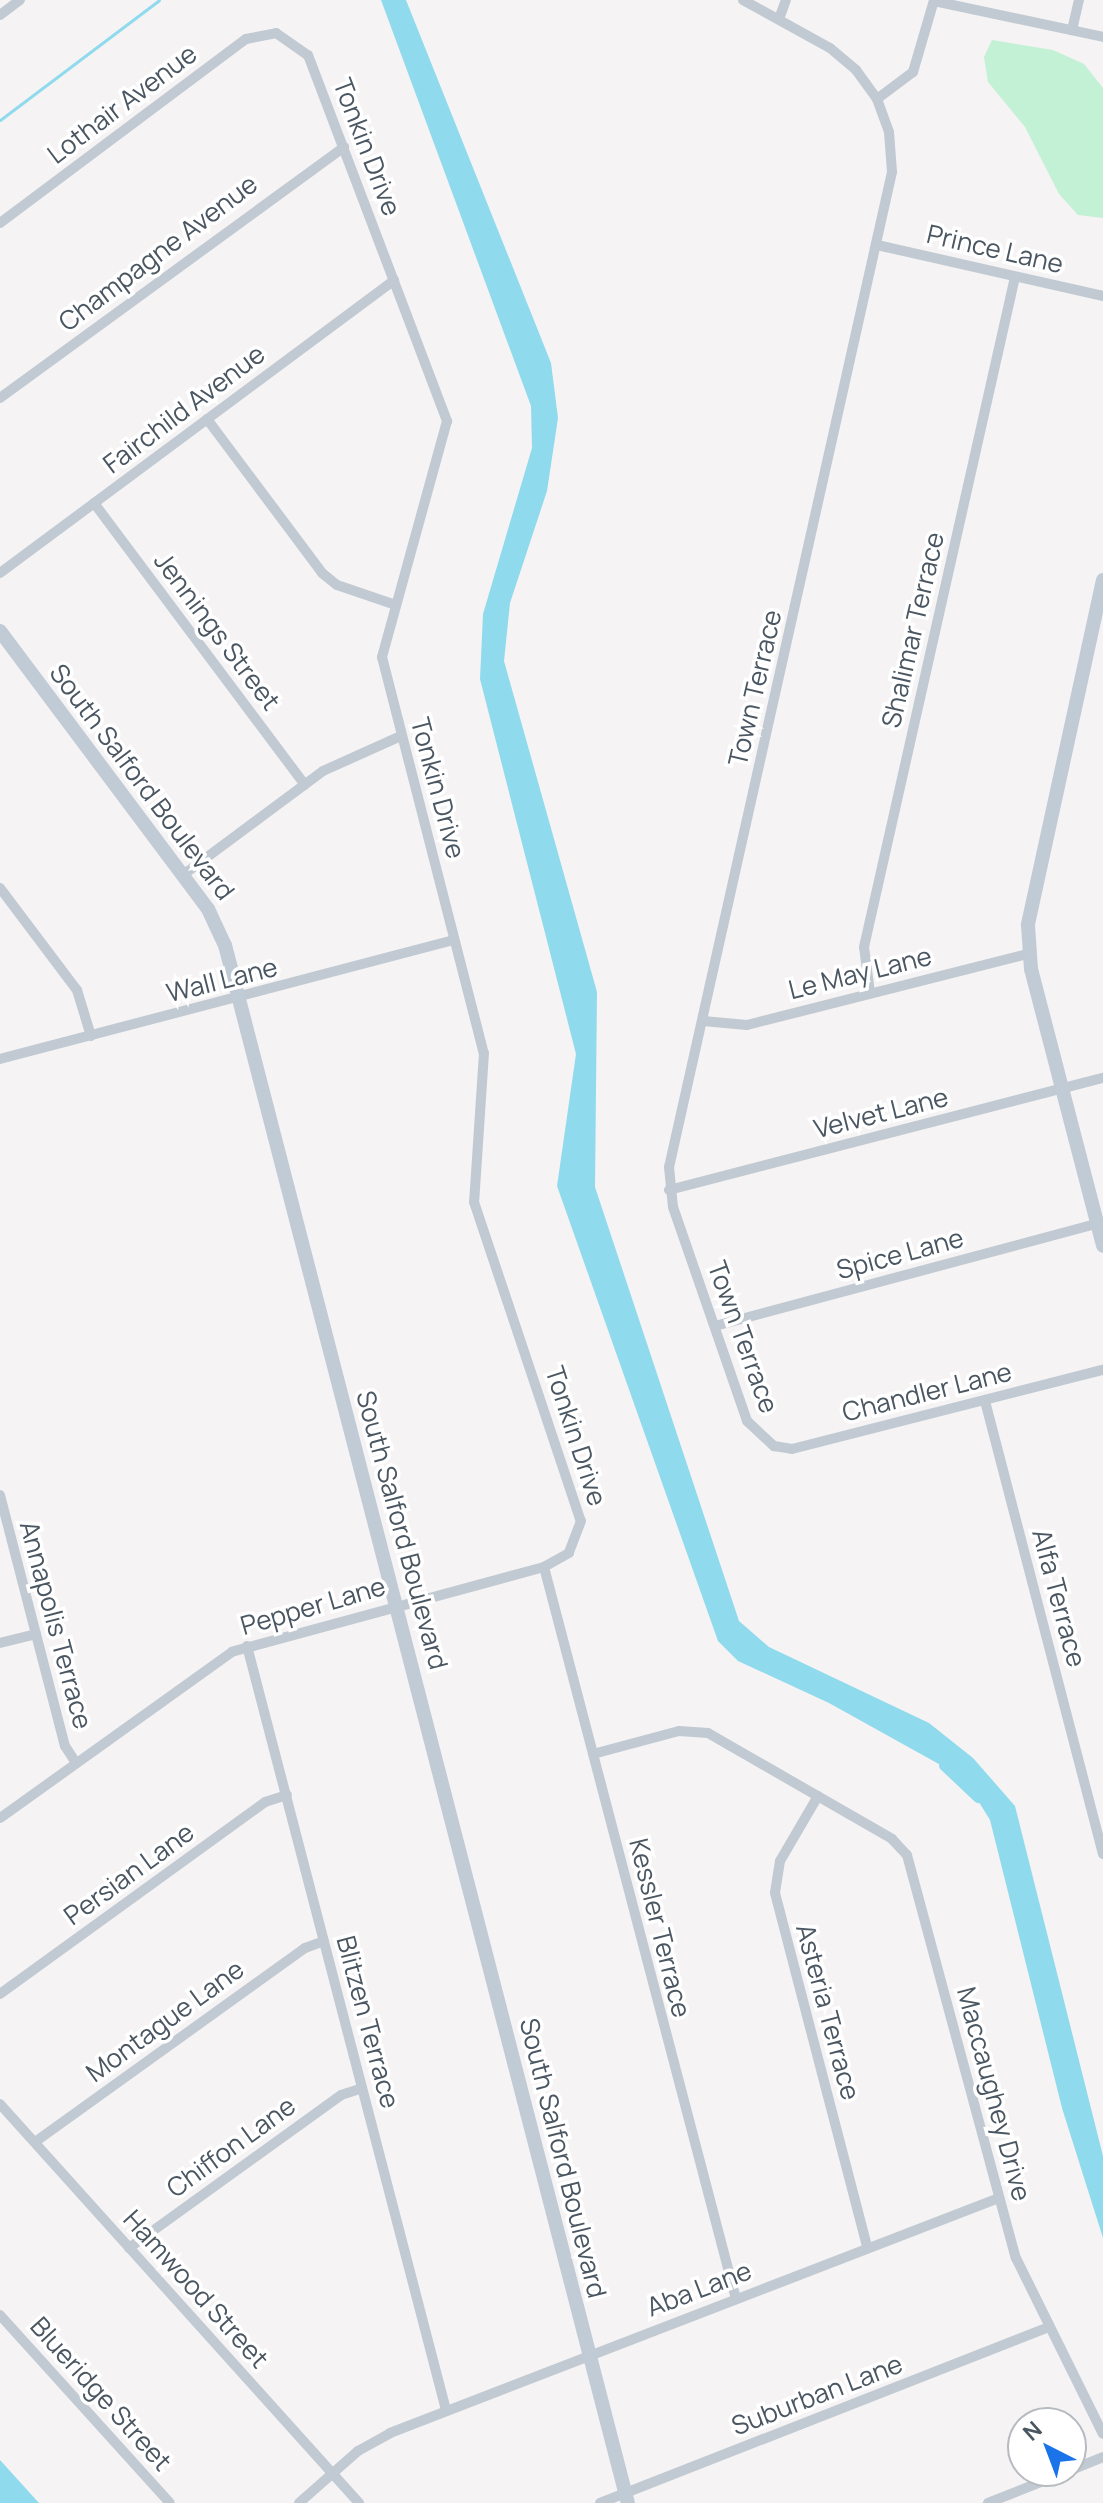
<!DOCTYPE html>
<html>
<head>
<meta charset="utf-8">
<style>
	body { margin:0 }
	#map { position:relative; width:1103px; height:2503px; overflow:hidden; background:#f5f3f3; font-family:Manrope,sans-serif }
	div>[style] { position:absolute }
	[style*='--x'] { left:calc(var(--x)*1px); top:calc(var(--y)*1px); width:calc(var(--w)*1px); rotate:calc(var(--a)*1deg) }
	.green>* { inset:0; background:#c3f1d5 }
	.water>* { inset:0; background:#90daee }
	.stream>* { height:3px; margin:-1.5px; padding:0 1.5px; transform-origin:1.5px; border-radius:1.5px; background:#90daee }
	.canal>* { height:11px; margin:-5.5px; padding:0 5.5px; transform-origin:5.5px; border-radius:5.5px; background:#90daee }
	.street>* { height:10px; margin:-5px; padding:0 5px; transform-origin:5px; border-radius:5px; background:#c1cad2 }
	.secondary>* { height:14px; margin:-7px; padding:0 7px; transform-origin:7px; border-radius:7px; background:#c1cbd6 }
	span { translate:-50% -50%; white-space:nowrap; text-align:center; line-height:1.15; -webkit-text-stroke:7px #fff; paint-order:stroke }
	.street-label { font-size:26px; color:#4a5661 }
	.north { position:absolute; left:1007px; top:2407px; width:80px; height:80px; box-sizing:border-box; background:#fff; border:2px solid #b7bbc0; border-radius:50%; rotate:318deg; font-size:22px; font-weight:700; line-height:32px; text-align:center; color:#4a5661 }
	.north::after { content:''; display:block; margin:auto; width:28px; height:36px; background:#1a73e8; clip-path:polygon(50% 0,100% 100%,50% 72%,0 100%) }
</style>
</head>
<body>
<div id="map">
	<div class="green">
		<div style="clip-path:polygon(992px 40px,1053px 50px,1084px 64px,1103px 88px,1103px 218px,1078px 215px,1059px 194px,1025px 127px,988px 82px,984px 57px)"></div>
	</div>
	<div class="water">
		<div style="clip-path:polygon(381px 0,406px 0,551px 363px,558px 418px,547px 491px,510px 603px,504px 661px,597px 992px,595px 1187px,739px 1621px,769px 1647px,929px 1723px,973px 1758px,1015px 1806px,1103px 2156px,1103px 2238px,1062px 2108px,990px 1820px,964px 1778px,829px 1703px,738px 1661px,718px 1641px,557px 1186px,576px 1054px,480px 679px,483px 614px,532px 448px,531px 406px)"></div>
		<div style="clip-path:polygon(0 2460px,39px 2503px,0 2503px)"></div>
	</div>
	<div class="stream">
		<div style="--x:0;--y:120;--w:199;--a:-37"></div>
	</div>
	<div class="canal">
		<div style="--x:944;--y:1765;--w:47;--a:43.3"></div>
	</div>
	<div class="street">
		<div style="--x:743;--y:0;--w:99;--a:28.9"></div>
		<div style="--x:830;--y:48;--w:34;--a:40"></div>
		<div style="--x:856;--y:70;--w:36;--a:54"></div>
		<div style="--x:877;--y:99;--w:35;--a:70"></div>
		<div style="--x:889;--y:132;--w:40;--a:85.7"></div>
		<div style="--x:892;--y:172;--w:1020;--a:102.63"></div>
		<div style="--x:669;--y:1167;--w:40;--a:84.3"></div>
		<div style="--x:673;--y:1207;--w:226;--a:70.9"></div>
		<div style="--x:747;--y:1421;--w:37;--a:43"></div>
		<div style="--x:774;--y:1446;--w:18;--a:9"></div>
		<div style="--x:792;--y:1449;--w:321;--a:-14.3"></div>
		<div style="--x:934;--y:1;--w:173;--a:12"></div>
		<div style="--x:0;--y:15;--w:25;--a:-37"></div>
		<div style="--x:779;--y:19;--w:20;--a:-70"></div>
		<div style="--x:1072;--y:30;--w:31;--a:-77"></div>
		<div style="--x:877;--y:99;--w:45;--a:-36.9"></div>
		<div style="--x:913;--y:72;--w:75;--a:-73.7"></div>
		<div style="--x:0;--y:223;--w:307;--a:-36.8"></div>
		<div style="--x:246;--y:39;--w:31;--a:-11"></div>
		<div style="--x:276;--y:33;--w:39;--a:35"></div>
		<div style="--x:308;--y:55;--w:392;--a:69.2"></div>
		<div style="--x:447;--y:421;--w:245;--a:105.4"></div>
		<div style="--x:382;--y:657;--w:409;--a:75.6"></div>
		<div style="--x:484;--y:1053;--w:149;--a:93.8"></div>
		<div style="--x:474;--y:1202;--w:336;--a:71.5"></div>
		<div style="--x:581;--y:1521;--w:34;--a:111"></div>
		<div style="--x:569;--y:1553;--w:29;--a:151"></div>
		<div style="--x:544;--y:1567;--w:323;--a:164.8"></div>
		<div style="--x:232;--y:1652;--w:285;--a:144.4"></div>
		<div style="--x:877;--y:245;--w:232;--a:12.7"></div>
		<div style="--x:0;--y:398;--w:426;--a:-36.1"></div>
		<div style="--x:207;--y:419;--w:192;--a:53.2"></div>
		<div style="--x:322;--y:573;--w:19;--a:39"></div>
		<div style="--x:337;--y:585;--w:59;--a:18.7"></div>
		<div style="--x:94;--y:503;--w:352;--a:53.2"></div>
		<div style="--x:0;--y:573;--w:491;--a:-36.6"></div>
		<div style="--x:183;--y:875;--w:174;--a:-36.6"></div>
		<div style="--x:323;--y:771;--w:85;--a:-24.2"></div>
		<div style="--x:0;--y:888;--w:128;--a:53"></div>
		<div style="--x:77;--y:990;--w:48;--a:73.1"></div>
		<div style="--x:870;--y:993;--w:46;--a:-97.4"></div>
		<div style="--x:864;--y:947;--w:687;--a:-77.3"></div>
		<div style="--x:703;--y:1021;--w:44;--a:5.2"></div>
		<div style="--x:747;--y:1025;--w:290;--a:-14.2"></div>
		<div style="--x:0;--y:1059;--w:469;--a:-14.7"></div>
		<div style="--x:669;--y:1190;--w:448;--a:-14.5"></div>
		<div style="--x:715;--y:1326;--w:395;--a:-15"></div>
		<div style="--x:985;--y:1401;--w:468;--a:75.4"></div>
		<div style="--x:0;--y:1495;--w:259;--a:75.5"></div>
		<div style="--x:65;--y:1746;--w:20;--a:57"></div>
		<div style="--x:544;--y:1567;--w:757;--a:75.3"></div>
		<div style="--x:0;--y:1643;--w:37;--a:-14"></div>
		<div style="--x:247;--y:1646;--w:789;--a:75.4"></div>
		<div style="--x:593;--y:1754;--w:89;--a:-15"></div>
		<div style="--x:679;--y:1731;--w:29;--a:4"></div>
		<div style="--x:708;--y:1733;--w:212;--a:29.9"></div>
		<div style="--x:892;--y:1839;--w:22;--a:47"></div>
		<div style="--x:907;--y:1855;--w:417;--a:74.9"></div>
		<div style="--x:1016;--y:2258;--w:196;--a:63.7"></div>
		<div style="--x:818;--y:1796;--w:75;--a:120.3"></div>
		<div style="--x:780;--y:1861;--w:32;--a:99"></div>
		<div style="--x:775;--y:1893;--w:366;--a:75.4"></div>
		<div style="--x:0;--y:1994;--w:327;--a:-35.9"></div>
		<div style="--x:265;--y:1802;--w:23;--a:-18"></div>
		<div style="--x:0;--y:2104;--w:537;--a:48.02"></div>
		<div style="--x:35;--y:2142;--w:332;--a:-35.7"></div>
		<div style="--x:305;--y:1948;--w:20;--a:-20"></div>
		<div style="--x:129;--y:2248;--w:261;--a:-35.8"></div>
		<div style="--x:341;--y:2095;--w:22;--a:-18"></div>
		<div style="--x:0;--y:2315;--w:253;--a:47.9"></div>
		<div style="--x:1071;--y:2470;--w:35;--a:-22"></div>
		<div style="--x:299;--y:2503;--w:79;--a:-41.4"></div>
		<div style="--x:358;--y:2451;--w:37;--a:-29"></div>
		<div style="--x:390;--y:2433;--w:653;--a:-21.1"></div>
		<div style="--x:600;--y:2503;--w:482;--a:-21.4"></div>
		<div style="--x:988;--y:2503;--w:87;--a:-21.6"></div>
	</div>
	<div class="secondary">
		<div style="--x:1103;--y:580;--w:353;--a:102.3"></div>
		<div style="--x:1028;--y:925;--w:44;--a:86.1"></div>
		<div style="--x:1031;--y:969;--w:286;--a:75.4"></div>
		<div style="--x:0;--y:631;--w:347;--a:53.2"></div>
		<div style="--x:208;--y:909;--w:40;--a:65"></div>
		<div style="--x:225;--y:945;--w:1609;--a:75.5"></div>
	</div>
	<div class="street-label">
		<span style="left:122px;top:104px;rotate:-37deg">Lothair Avenue</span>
		<span style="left:367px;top:147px;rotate:69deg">Tonkin Drive</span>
		<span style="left:995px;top:249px;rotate:13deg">Prince Lane</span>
		<span style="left:158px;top:253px;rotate:-37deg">Champagne Avenue</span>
		<span style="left:184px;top:409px;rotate:-37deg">Fairchild Avenue</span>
		<span style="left:913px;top:630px;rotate:-77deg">Shalimar Terrace</span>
		<span style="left:217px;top:631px;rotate:53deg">Jennings Street</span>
		<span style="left:755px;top:688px;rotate:-77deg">Town Terrace</span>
		<span style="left:142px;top:782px;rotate:53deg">South Salford Boulevard</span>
		<span style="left:438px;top:788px;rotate:75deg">Tonkin Drive</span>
		<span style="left:860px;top:973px;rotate:-14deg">Le May Lane</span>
		<span style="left:222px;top:980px;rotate:-14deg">Wall Lane</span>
		<span style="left:881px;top:1113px;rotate:-14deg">Velvet Lane</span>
		<span style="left:900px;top:1254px;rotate:-15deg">Spice Lane</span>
		<span style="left:743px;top:1337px;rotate:70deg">Town Terrace</span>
		<span style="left:927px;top:1392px;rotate:-14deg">Chandler Lane</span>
		<span style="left:576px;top:1436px;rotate:72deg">Tonkin Drive</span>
		<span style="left:402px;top:1530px;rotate:75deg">South Salford Boulevard</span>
		<span style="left:1059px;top:1598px;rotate:75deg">Alfa Terrace</span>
		<span style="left:313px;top:1606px;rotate:-16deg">Pepper Lane</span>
		<span style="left:56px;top:1625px;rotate:75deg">Annapolis Terrace</span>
		<span style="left:129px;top:1874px;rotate:-36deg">Persian Lane</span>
		<span style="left:660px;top:1928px;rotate:76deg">Kessler Terrace</span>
		<span style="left:828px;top:2012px;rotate:75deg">Asteria Terrace</span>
		<span style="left:165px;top:2021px;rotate:-36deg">Montague Lane</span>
		<span style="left:368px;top:2022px;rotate:75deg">Blitzen Terrace</span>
		<span style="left:994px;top:2094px;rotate:75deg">Maccaughey Drive</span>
		<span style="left:231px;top:2147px;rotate:-36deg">Chiffon Lane</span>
		<span style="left:563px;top:2158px;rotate:76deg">South Salford Boulevard</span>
		<span style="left:196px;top:2289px;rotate:48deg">Hamwood Street</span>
		<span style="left:699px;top:2289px;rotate:-21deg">Aba Lane</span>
		<span style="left:101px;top:2394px;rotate:48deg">Blueridge Street</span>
		<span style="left:817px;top:2395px;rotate:-21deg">Suburban Lane</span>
	</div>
	<div class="north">N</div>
</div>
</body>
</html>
